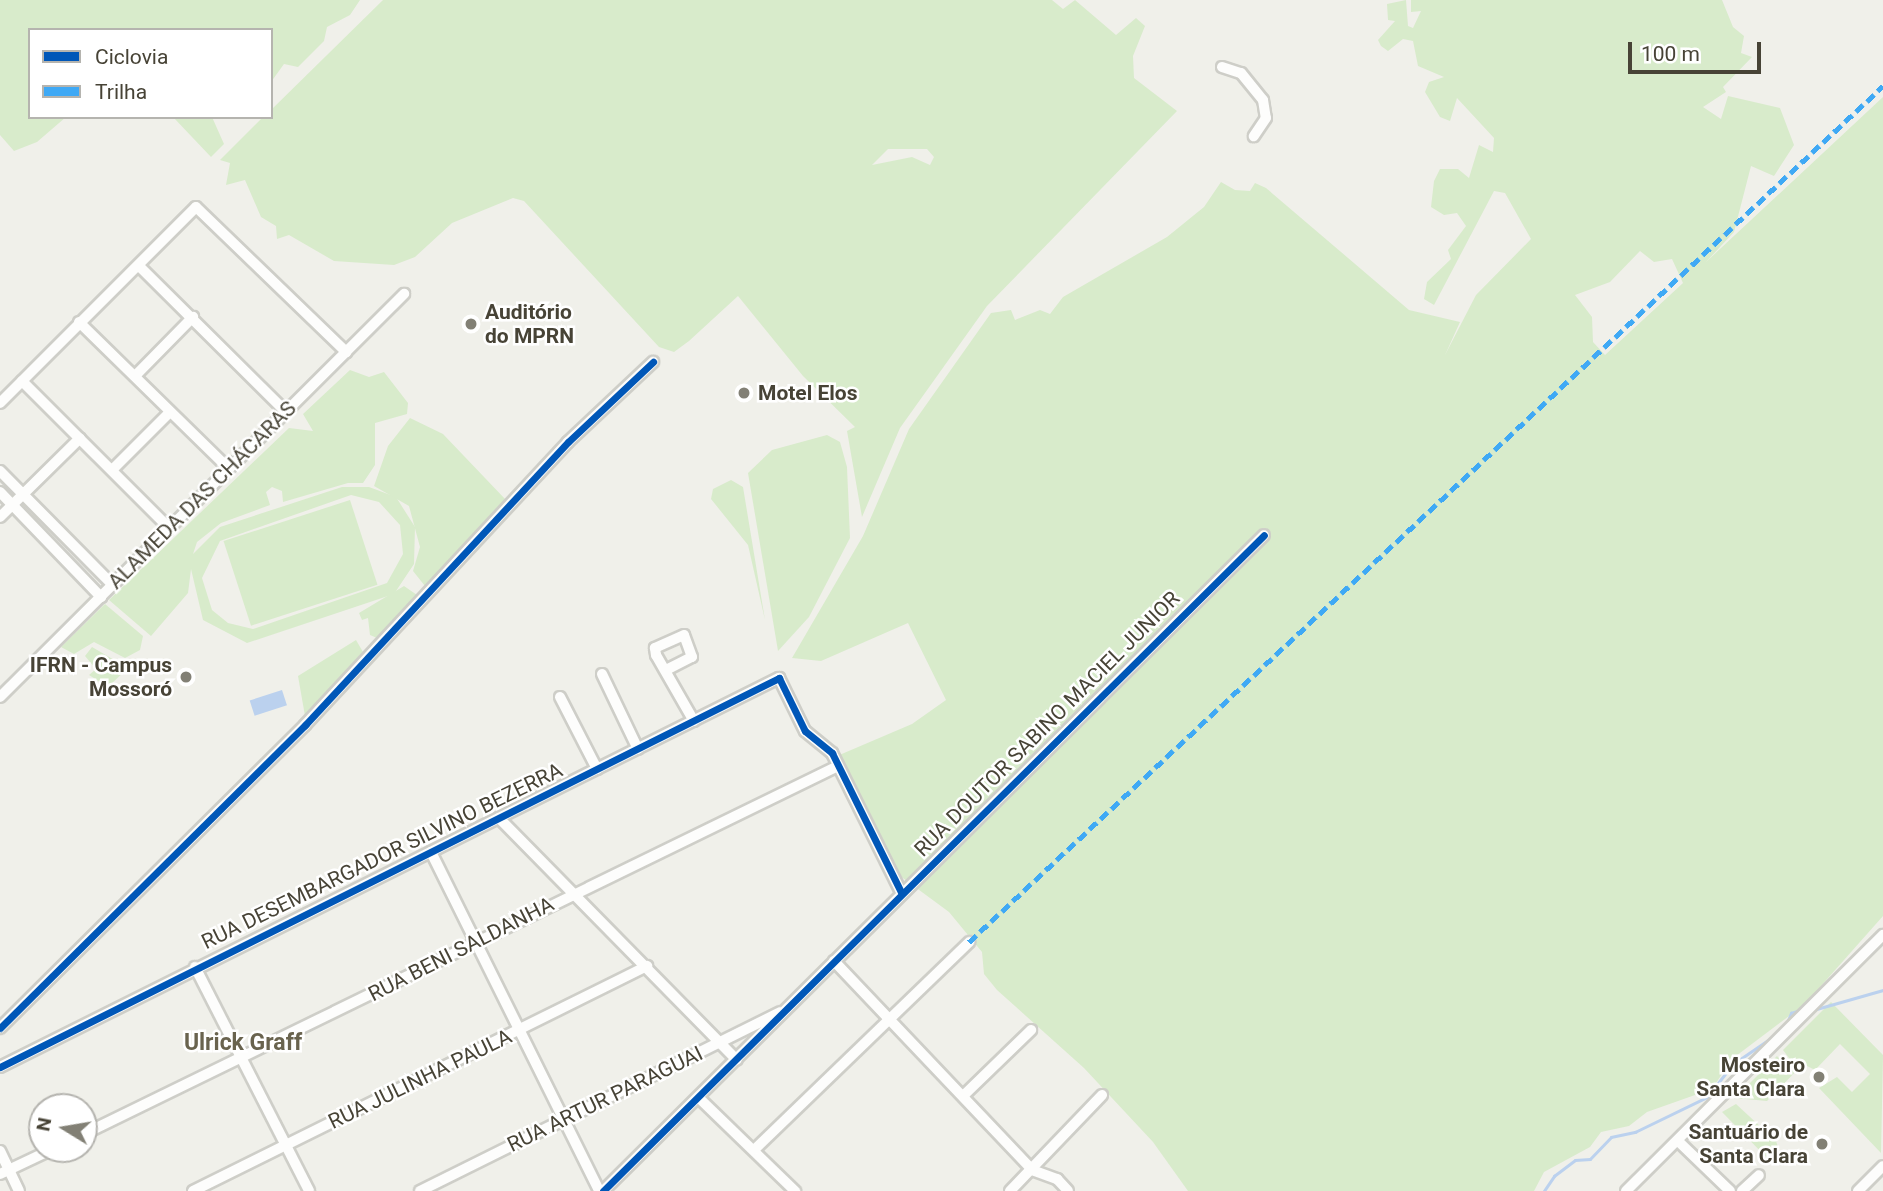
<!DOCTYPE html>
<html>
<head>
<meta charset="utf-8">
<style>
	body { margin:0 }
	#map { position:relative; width:1883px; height:1191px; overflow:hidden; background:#f0f0ea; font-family:Roboto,sans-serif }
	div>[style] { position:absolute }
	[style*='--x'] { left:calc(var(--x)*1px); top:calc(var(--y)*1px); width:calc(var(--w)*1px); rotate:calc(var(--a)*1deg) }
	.green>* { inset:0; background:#d8ebcb; transform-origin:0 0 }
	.water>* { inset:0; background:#bbd1ee; transform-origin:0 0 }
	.stream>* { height:2.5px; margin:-1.25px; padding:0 1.25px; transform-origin:1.25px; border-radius:1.25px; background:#bbd1ee }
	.roads { filter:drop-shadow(2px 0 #cecec8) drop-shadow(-2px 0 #cecec8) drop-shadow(0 2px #cecec8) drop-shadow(0 -2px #cecec8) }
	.street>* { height:10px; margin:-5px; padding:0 5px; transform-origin:5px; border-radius:5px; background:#fdfdfc }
	.quiet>* { height:5px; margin-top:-2.5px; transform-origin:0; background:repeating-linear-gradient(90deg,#3fa9f5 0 10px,transparent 0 15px) }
	.cycleway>* { height:7px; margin:-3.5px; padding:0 3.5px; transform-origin:3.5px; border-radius:3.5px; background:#0057b8 }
	.dots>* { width:19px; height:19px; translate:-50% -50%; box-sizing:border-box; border:4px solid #fff; border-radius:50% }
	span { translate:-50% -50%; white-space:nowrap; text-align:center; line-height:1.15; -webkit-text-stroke:5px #fff; paint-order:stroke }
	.poi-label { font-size:21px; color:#474336; font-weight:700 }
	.left { translate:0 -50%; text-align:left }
	.right { translate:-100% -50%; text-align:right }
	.street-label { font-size:21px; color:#474336 }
	.neighbourhood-label { font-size:23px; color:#69634e; font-weight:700 }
	.legend { position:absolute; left:28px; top:28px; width:245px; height:91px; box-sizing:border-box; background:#fff; border:2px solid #b5b4af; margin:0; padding:9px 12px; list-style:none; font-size:21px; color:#474336 }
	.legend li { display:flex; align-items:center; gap:14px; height:35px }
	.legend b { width:35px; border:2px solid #b5b4af }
	.north { position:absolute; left:28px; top:1093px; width:70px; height:70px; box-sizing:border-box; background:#fff; border:2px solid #b5b4af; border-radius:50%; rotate:281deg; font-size:19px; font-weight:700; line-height:28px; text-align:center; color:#474336 }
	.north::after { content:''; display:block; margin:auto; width:24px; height:32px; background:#828075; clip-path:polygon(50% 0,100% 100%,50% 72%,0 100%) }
	.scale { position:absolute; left:1628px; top:42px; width:133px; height:32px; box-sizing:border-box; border:4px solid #474336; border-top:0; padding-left:9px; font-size:21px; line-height:24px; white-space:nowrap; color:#474336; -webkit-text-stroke:5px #fff; paint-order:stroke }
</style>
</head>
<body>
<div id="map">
	<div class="green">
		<div style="clip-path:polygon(0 0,360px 0,350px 15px,327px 27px,324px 41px,298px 67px,284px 64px,271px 82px,271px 30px,30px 30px,30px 117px,66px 117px,37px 142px,14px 151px,0 135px)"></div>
		<div style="clip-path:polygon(evenodd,383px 0,1052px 0,1063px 9px,1075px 0,1116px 35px,1136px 18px,1145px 26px,1133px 56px,1134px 78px,1177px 111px,987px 306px,900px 428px,862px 517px,847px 431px,855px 427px,803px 376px,738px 296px,689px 341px,674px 352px,659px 347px,524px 201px,513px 198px,452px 223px,415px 257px,394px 265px,334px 261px,289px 235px,277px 239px,276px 226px,261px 217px,245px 180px,226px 185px,230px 163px,220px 160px,263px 117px,271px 117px,271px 110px,383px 0,888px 149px,927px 149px,934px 157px,930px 165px,912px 157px,872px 165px,888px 149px)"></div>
		<div style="clip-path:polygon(evenodd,1406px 0,1408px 26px,1413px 28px,1421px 11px,1411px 12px,1411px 0,1722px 0,1733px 27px,1744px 36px,1741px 53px,1752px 57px,1723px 87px,1726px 92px,1703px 107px,1721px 119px,1728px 96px,1780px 108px,1794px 145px,1774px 176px,1751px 166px,1734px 232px,1706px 262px,1883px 97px,1883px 916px,1805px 1004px,1732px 1059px,1712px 1089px,1647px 1112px,1629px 1126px,1601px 1132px,1590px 1147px,1544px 1172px,1534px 1191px,1188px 1191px,1153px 1142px,1084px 1068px,997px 990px,984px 974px,982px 952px,949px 912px,892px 870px,837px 756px,912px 724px,946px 700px,908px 623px,821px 661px,792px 658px,863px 536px,909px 429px,991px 313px,1011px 310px,1015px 320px,1040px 310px,1050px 314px,1063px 297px,1167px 237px,1204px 207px,1221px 182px,1235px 190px,1250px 191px,1255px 183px,1266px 188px,1409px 310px,1460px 322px,1445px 355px,1476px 295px,1531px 239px,1505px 193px,1494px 191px,1434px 305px,1424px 299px,1427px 282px,1451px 259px,1448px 250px,1466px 226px,1457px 213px,1444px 215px,1431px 207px,1434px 181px,1440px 169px,1458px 169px,1469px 178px,1479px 145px,1493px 152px,1494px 138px,1457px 98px,1450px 121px,1440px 117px,1425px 92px,1429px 82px,1444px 77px,1418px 66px,1413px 41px,1403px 39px,1388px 51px,1381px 46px,1378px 40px,1395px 21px,1388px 20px,1387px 4px,1406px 0,1640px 251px,1654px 262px,1672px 259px,1683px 283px,1605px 355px,1593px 342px,1592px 317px,1575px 295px,1610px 282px,1640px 251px)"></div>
		<div style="clip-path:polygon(173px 117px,212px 117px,224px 144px,211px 157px)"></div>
		<div style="clip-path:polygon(evenodd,350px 370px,369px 377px,384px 372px,408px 403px,407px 414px,375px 423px,375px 465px,363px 483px,348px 483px,283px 502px,282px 491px,272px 487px,266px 492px,270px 505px,221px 523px,197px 542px,193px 554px,220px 527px,342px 487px,369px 487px,396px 497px,415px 527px,414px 564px,394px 594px,247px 643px,203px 620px,191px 569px,188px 593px,151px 636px,109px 600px,289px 428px,313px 431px,303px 414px,350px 370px,351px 495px,379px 502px,400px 525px,403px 554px,387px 583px,253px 629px,228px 623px,212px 610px,202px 578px,220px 541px,351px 495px)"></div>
		<div style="clip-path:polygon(410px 418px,443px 434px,506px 500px,425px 586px,413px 571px,420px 547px,409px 506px,374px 486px,388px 446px)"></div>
		<div style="clip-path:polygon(827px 435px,840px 442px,847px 467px,850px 538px,809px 617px,778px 651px,748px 473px,772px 450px)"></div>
		<div style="clip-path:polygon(731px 480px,743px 487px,765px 620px,748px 545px,711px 499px,713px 489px)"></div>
		<div style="left:350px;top:500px;width:89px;height:133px;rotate:72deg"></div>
		<div style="clip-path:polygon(404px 586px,417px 595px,377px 638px,370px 635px,368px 618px,362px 620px,359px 613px)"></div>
		<div style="clip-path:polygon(105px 604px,143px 636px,140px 650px,125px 658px,94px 642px,74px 654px,61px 647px)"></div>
		<div style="clip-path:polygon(356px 640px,363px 652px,305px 716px,298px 676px)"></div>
		<div style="clip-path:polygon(92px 647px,128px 668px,108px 687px,89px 675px,96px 669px,85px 656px)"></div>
		<div style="clip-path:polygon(1831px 1002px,1883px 1055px,1881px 1153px,1819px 1088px,1837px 1077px,1852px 1092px,1870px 1074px,1840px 1044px,1815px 1070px,1803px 1064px,1767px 1101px,1735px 1098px,1777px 1056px,1783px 1063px,1789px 1058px,1783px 1050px)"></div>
		<div style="clip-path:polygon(1736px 1104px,1776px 1141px,1780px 1153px,1771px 1162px,1722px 1112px)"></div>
	</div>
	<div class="water">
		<div style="left:282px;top:690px;width:16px;height:34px;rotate:72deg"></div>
	</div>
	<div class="stream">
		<div style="--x:1813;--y:1010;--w:73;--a:-15.9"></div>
		<div style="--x:1786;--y:1025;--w:13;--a:-67"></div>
		<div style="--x:1791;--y:1013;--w:16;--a:-18"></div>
		<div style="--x:1544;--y:1191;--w:18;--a:-56"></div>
		<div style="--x:1554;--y:1176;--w:26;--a:-37"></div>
		<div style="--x:1575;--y:1160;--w:15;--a:-4"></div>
		<div style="--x:1590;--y:1159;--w:30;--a:-46"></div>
		<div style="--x:1611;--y:1137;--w:25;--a:-12"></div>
		<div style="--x:1635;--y:1132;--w:80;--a:-25.9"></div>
		<div style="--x:1707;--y:1097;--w:42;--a:-51.8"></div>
		<div style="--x:1733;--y:1064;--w:53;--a:-34.3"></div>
	</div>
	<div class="roads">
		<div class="street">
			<div style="--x:1222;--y:67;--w:20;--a:18"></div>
			<div style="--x:1241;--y:73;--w:35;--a:51"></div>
			<div style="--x:1263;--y:100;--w:18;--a:81"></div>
			<div style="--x:1266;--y:118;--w:22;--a:124"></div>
			<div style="--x:139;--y:266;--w:206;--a:44.8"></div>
			<div style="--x:79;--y:322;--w:209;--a:44.4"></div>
			<div style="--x:135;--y:376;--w:83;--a:-45.5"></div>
			<div style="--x:22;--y:381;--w:208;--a:45"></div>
			<div style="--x:0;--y:403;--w:277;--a:-45"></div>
			<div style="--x:196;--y:207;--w:209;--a:44"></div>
			<div style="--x:112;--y:470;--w:82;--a:-45"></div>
			<div style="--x:0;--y:471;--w:161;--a:45.3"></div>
			<div style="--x:0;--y:492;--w:146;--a:46.1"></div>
			<div style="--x:0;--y:517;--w:112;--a:-44.6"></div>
			<div style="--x:666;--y:670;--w:29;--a:-27"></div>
			<div style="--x:692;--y:657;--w:23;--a:-110"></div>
			<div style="--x:684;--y:635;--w:32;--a:156"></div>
			<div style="--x:655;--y:648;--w:7;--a:82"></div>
			<div style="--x:656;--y:655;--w:76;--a:60.1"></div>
			<div style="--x:602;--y:674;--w:83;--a:64.4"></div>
			<div style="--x:0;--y:697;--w:571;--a:-44.93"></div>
			<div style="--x:560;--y:697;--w:81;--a:62.8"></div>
			<div style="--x:499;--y:818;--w:339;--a:45.5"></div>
			<div style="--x:431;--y:852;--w:378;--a:63.6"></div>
			<div style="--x:834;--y:961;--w:288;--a:46.5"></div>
			<div style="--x:1032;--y:1170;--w:27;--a:20"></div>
			<div style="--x:1057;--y:1179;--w:16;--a:47"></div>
			<div style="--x:195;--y:967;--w:251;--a:63"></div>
			<div style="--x:0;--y:1028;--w:430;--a:-44.8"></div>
			<div style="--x:305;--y:725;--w:386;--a:-47.1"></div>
			<div style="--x:568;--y:442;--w:117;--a:-43.3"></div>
			<div style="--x:0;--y:1067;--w:871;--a:-26.54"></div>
			<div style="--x:779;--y:678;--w:59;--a:63.9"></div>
			<div style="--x:805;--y:731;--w:35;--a:39"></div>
			<div style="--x:832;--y:753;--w:155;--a:63.6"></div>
			<div style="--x:963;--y:1096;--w:95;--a:-44.1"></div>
			<div style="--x:699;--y:1098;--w:134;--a:44.1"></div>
			<div style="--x:84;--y:1134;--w:839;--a:-26.02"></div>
			<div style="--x:1678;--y:1141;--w:72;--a:43.9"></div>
			<div style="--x:755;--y:1149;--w:298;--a:-44"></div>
			<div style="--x:0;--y:1151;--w:44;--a:64.6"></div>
			<div style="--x:0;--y:1174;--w:59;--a:-25.3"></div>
			<div style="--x:193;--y:1191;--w:507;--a:-26.36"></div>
			<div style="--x:420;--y:1191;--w:402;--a:-26.4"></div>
			<div style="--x:603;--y:1191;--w:931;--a:-44.78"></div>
			<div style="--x:1010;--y:1191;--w:133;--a:-46.2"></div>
			<div style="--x:1626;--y:1191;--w:363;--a:-44.9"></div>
			<div style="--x:1742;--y:1191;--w:23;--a:-43"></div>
			<div style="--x:1858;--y:1191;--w:35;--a:-45"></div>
		</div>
	</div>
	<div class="quiet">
		<div style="--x:969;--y:942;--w:1252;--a:-43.12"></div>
	</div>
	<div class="cycleway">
		<div style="--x:0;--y:1028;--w:430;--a:-44.8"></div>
		<div style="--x:305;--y:725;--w:386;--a:-47.1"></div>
		<div style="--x:568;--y:442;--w:117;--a:-43.3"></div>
		<div style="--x:0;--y:1067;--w:871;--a:-26.54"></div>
		<div style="--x:779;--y:678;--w:59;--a:63.9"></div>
		<div style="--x:805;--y:731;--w:35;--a:39"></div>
		<div style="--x:832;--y:753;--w:155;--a:63.6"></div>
		<div style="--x:603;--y:1191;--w:931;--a:-44.78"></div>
	</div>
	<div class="dots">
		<div style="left:471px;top:324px;background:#828075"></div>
		<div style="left:744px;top:393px;background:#828075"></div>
		<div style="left:186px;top:677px;background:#828075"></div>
		<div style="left:1819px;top:1077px;background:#828075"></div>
		<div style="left:1822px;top:1144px;background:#828075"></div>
	</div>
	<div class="poi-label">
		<span class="left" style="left:485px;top:324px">Auditório<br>do MPRN</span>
		<span class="left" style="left:758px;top:393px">Motel Elos</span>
		<span class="right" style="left:172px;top:677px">IFRN - Campus<br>Mossoró</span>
		<span class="right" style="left:1805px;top:1077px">Mosteiro<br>Santa Clara</span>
		<span class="right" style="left:1808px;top:1144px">Santuário de<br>Santa Clara</span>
	</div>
	<div class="street-label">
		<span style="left:202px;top:495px;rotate:-45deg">ALAMEDA DAS CHÁCARAS</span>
		<span style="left:1047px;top:724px;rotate:-45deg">RUA DOUTOR SABINO MACIEL JUNIOR</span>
		<span style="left:382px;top:856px;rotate:-26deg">RUA DESEMBARGADOR SILVINO BEZERRA</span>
		<span style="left:461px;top:949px;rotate:-27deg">RUA BENI SALDANHA</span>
		<span style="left:420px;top:1079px;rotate:-26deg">RUA JULINHA PAULA</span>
		<span style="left:605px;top:1099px;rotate:-26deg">RUA ARTUR PARAGUAI</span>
	</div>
	<div class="neighbourhood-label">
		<span style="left:243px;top:1043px">Ulrick Graff</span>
	</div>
	<ul class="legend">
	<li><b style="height:9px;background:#0057b8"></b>Ciclovia</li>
	<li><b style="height:9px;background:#3fa9f5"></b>Trilha</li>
	</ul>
	<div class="north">N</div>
	<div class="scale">100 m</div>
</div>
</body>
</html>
